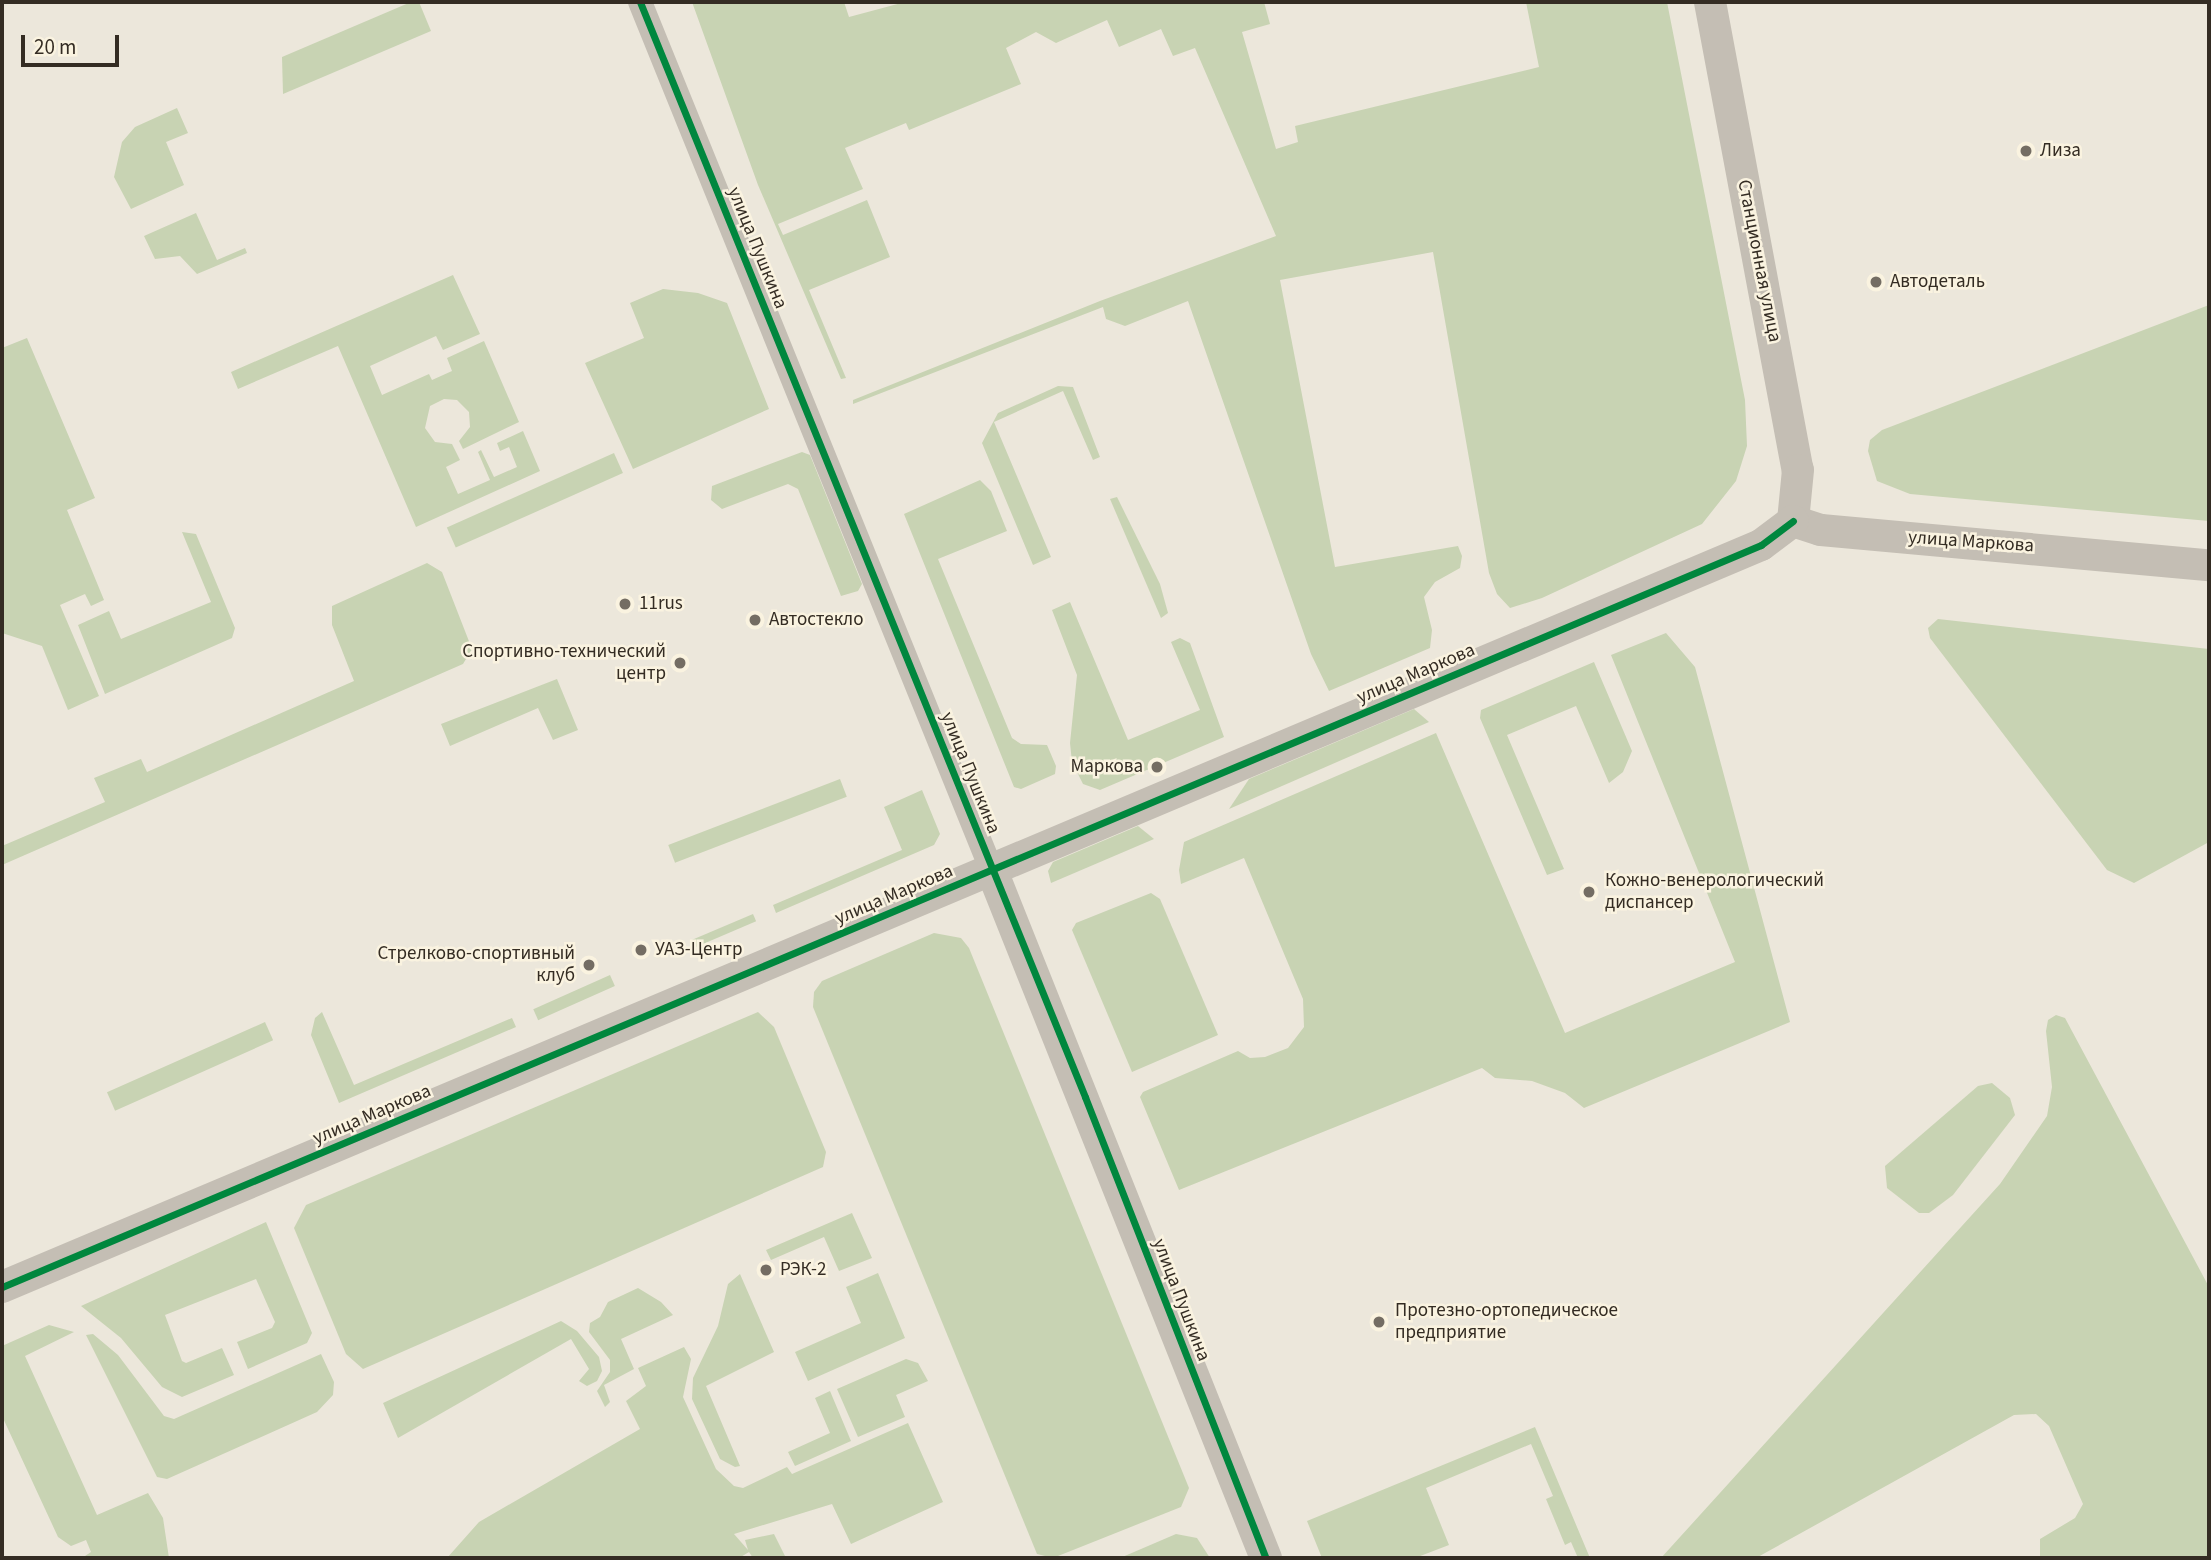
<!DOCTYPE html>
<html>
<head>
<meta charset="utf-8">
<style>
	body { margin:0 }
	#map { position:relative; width:2211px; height:1560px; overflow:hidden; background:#ece7db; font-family:"Source Sans 3",sans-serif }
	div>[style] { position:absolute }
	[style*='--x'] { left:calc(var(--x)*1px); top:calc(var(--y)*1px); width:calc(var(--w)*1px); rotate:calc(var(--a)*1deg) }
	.green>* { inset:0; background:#c8d3b3; transform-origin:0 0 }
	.minor>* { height:24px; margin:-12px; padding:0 12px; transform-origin:12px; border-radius:12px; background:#c4beb4 }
	.tertiary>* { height:32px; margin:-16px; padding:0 16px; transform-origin:16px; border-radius:16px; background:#c4beb4 }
	.cycleway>* { height:7px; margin:-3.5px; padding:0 3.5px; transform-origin:3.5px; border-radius:3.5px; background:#00873e }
	.dots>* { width:19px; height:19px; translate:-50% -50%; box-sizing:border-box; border:4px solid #faf3e0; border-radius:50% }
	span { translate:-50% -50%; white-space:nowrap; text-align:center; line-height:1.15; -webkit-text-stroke:5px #faf3e0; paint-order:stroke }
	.poi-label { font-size:19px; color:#342c23 }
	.left { translate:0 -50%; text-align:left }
	.right { translate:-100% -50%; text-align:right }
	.street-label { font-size:19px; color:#342c23 }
	.frame { position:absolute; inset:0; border:4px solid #342c23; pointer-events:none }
	.scale { position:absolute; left:21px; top:35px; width:98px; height:32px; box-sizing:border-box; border:4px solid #342c23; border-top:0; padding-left:9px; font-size:21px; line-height:24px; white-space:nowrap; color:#342c23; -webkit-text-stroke:5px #faf3e0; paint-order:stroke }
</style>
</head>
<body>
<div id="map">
	<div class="green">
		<div style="clip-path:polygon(411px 2px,419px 2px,431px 31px,283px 94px,282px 57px)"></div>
		<div style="clip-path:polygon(692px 2px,844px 2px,849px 17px,905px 2px,1264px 2px,1270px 24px,1242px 32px,1276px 149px,1298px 142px,1295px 126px,1539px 67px,1526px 2px,1667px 2px,1745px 400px,1747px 446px,1736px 481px,1702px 524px,1542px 598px,1510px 608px,1497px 594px,1489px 573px,1433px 252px,1280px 280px,1335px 567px,1458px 546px,1462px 556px,1460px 568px,1435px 582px,1424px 597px,1432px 630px,1430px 648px,1329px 691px,1311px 654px,1188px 301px,1125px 326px,1106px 319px,1103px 307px,853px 404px,853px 400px,1100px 301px,1276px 236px,1195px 48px,1173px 56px,1161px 29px,1119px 47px,1107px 20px,1056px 43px,1036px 32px,1006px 48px,1021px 84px,909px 130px,906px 123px,845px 148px,863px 189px,778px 224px,783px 235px,867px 200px,890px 257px,809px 290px,846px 378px,841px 379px,758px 185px)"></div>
		<div style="clip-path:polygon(177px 108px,188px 133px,166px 142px,184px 185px,131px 209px,114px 177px,122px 142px,135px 127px)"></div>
		<div style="clip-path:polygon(196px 213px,217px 260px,245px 248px,247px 253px,197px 274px,180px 256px,155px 259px,144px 236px)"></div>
		<div style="clip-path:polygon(453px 275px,480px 334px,443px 350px,436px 336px,370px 366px,382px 395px,429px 374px,432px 380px,452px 371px,447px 358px,484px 341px,519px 422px,463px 449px,459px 441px,470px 427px,469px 412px,457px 400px,444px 399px,430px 406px,425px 428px,435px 442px,452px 444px,460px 460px,446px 467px,458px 494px,490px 480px,478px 452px,481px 450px,494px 477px,517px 467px,509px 447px,500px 451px,497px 443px,523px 431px,540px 471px,416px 527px,338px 346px,238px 389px,231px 372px)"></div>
		<div style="clip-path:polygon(663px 289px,698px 293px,727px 303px,769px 409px,633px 469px,585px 363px,644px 338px,630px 303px)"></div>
		<div style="clip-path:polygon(2209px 305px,2209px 521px,1910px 494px,1877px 481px,1868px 451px,1870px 440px,1882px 430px)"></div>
		<div style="clip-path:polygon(27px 338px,95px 498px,67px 510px,104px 600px,91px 606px,85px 594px,60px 605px,99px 696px,68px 710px,42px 646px,2px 633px,2px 348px)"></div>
		<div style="clip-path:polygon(1058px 386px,1073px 387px,1100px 457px,1093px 460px,1063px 391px,994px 422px,1051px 557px,1033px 565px,982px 443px,998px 413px)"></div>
		<div style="clip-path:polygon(802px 452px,810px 455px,862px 584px,858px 591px,841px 596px,798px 489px,788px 484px,722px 509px,711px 500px,712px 486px)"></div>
		<div style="left:614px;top:453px;width:22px;height:183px;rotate:66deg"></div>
		<div style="clip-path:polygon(980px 480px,991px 491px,1007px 531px,938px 559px,1012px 738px,1021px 744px,1047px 745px,1056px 766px,1055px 774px,1021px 789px,1014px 787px,904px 514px)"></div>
		<div style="clip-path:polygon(1117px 497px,1160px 584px,1168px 613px,1161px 618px,1110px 499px)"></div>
		<div style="clip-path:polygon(182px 532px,196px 534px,235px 628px,232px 638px,105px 694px,78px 625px,109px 611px,121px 639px,211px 602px)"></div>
		<div style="clip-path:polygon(427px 563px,442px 572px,472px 649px,463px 664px,2px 865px,2px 846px,105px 802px,94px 778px,141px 759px,147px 772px,354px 681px,332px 625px,332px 606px)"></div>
		<div style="clip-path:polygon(1070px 602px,1128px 740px,1200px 710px,1171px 642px,1180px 638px,1190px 643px,1224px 737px,1100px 790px,1083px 784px,1072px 762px,1070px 743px,1077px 675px,1052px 610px)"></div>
		<div style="clip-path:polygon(1938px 619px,2209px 649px,2209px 842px,2134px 883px,2107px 870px,1930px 638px,1928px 628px)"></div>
		<div style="clip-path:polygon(1666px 633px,1695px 667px,1790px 1022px,1584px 1108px,1565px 1093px,1532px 1081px,1495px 1078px,1482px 1068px,1179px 1190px,1140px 1097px,1143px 1092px,1238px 1051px,1250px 1058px,1265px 1057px,1288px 1048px,1304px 1027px,1303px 999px,1244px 858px,1181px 884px,1179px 870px,1184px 842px,1436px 733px,1565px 1033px,1735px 962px,1611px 655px)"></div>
		<div style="clip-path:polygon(1594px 662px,1632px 751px,1623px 772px,1609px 783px,1576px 706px,1507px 735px,1564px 869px,1547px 875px,1480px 718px,1481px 710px)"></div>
		<div style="clip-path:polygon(557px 679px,578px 730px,553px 740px,538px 708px,450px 746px,441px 724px)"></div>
		<div style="clip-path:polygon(1414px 709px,1429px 722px,1229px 809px,1249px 779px)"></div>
		<div style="left:840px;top:779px;width:19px;height:184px;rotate:69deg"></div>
		<div style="clip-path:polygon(922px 790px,940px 834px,934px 845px,776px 913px,773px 905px,902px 850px,884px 807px)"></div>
		<div style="clip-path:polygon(1138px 826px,1154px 839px,1051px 883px,1048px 871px,1053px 862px)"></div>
		<div style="clip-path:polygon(1151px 893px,1160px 899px,1218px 1035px,1132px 1072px,1072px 930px,1076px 923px)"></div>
		<div style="left:753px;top:914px;width:8px;height:66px;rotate:67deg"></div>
		<div style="clip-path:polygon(934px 933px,961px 938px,969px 948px,1189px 1488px,1181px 1507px,1053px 1558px,1037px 1554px,813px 1007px,814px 992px,822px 981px)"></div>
		<div style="left:610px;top:975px;width:12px;height:84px;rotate:66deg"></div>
		<div style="clip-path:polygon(322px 1012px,354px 1085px,512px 1018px,516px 1027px,339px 1103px,311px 1035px,315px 1018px)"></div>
		<div style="clip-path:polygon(758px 1012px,774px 1027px,826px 1152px,823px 1167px,363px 1369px,346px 1354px,294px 1228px,306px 1205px)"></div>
		<div style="clip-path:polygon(2056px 1015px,2065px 1018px,2209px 1287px,2209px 1558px,2040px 1558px,2040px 1539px,2075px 1518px,2083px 1504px,2049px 1426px,2036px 1414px,2014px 1415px,1756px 1558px,1661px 1558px,2000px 1184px,2047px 1116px,2052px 1087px,2046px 1031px,2048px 1020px)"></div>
		<div style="left:265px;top:1022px;width:20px;height:173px;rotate:66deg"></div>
		<div style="clip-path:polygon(1992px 1083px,2010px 1098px,2015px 1115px,1953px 1195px,1929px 1213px,1919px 1213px,1887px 1188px,1885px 1166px,1978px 1086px)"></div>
		<div style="clip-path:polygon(852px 1213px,872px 1258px,839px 1271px,824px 1237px,771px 1260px,766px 1250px)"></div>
		<div style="clip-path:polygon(266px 1222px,312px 1333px,307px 1343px,248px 1369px,237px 1342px,272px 1328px,275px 1322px,256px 1279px,165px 1315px,182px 1361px,186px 1363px,222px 1348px,234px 1375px,182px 1397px,162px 1387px,121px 1338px,81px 1306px)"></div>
		<div style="clip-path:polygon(878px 1273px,905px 1338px,808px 1381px,795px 1352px,861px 1323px,846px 1287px)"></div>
		<div style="clip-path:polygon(740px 1274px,774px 1352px,706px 1386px,740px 1466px,735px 1467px,720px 1459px,692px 1399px,693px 1378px,718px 1326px,728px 1284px)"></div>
		<div style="clip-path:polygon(638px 1288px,661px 1302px,673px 1315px,621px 1339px,634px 1369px,604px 1385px,610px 1402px,605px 1407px,597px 1391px,610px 1372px,610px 1360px,589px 1332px,590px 1323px,600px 1317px,608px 1302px)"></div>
		<div style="clip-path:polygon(561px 1321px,577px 1331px,599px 1357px,602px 1371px,597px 1381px,587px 1386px,579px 1381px,589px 1369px,571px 1339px,398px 1438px,383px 1403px)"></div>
		<div style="clip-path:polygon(49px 1325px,74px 1332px,25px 1356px,97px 1515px,148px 1493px,163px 1518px,169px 1558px,82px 1558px,91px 1552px,86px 1540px,71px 1546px,58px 1537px,2px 1416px,2px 1346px)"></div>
		<div style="clip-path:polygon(93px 1334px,118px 1355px,164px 1416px,174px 1419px,321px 1354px,334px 1382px,333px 1395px,317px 1412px,167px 1479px,157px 1477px,86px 1335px)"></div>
		<div style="clip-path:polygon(684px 1347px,691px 1359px,683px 1397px,716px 1469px,734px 1486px,743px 1488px,787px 1467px,792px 1474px,908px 1423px,943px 1502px,851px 1544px,832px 1504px,734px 1534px,748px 1550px,745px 1540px,774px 1534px,786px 1558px,753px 1558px,749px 1552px,739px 1558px,447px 1558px,479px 1522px,640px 1429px,626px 1401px,646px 1386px,638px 1368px)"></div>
		<div style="clip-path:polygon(906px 1359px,918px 1363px,928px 1381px,896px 1395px,905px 1417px,858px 1437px,837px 1389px)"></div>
		<div style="clip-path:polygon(830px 1391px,851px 1441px,795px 1466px,788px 1452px,830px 1433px,815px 1398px)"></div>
		<div style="clip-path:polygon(1535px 1427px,1590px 1558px,1578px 1558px,1571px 1542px,1565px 1545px,1546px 1499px,1553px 1496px,1531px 1444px,1426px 1488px,1449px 1545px,1415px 1558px,1322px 1558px,1307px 1521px)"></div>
		<div style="clip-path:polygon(1176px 1534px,1197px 1538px,1210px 1558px,1120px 1558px)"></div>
	</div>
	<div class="minor">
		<div style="--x:640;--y:2;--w:938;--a:67.95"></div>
	</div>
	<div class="tertiary">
		<div style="--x:1710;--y:2;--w:476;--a:79.4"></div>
		<div style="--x:1798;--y:470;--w:51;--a:95.6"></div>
		<div style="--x:1793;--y:521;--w:29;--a:18"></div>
		<div style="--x:1821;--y:530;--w:390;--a:5.2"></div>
		<div style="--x:992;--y:871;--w:740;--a:68.26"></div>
		<div style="--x:2;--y:1287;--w:1909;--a:-22.87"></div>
		<div style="--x:1761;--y:545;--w:40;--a:-37"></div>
	</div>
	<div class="cycleway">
		<div style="--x:640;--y:2;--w:1182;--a:67.88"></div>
		<div style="--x:1085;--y:1097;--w:495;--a:68.6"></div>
		<div style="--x:2;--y:1287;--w:1909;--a:-22.87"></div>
		<div style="--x:1761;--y:545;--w:40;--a:-37"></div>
	</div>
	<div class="dots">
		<div style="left:2026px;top:151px;background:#746d63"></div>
		<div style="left:1876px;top:282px;background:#746d63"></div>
		<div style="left:625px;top:604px;background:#746d63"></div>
		<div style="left:755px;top:620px;background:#746d63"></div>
		<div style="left:680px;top:663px;background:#746d63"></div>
		<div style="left:1157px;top:767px;background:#746d63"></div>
		<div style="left:1589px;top:892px;background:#746d63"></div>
		<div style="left:641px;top:950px;background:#746d63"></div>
		<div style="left:589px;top:965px;background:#746d63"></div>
		<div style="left:766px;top:1270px;background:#746d63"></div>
		<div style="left:1379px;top:1322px;background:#746d63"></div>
	</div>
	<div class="poi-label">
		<span class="left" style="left:2040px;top:151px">Лиза</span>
		<span class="left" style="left:1890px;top:282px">Автодеталь</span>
		<span class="left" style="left:639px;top:604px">11rus</span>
		<span class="left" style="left:769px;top:620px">Автостекло</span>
		<span class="right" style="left:666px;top:663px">Спортивно-технический<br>центр</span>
		<span class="right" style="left:1143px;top:767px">Маркова</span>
		<span class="left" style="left:1605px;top:892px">Кожно-венерологический<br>диспансер</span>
		<span class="left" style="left:655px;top:950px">УАЗ-Центр</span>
		<span class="right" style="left:575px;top:965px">Стрелково-спортивный<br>клуб</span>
		<span class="left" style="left:780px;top:1270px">РЭК-2</span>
		<span class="left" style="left:1395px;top:1322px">Протезно-ортопедическое<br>предприятие</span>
	</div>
	<div class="street-label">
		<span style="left:757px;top:248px;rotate:68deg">улица Пушкина</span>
		<span style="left:1759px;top:261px;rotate:79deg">Станционная улица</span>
		<span style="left:1971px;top:542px;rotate:4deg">улица Маркова</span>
		<span style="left:1416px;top:674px;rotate:-23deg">улица Маркова</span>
		<span style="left:970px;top:773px;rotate:68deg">улица Пушкина</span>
		<span style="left:894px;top:895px;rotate:-23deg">улица Маркова</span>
		<span style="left:372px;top:1115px;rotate:-23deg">улица Маркова</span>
		<span style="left:1181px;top:1300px;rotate:69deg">улица Пушкина</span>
	</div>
	<div class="frame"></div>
	<div class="scale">20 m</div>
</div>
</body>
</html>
